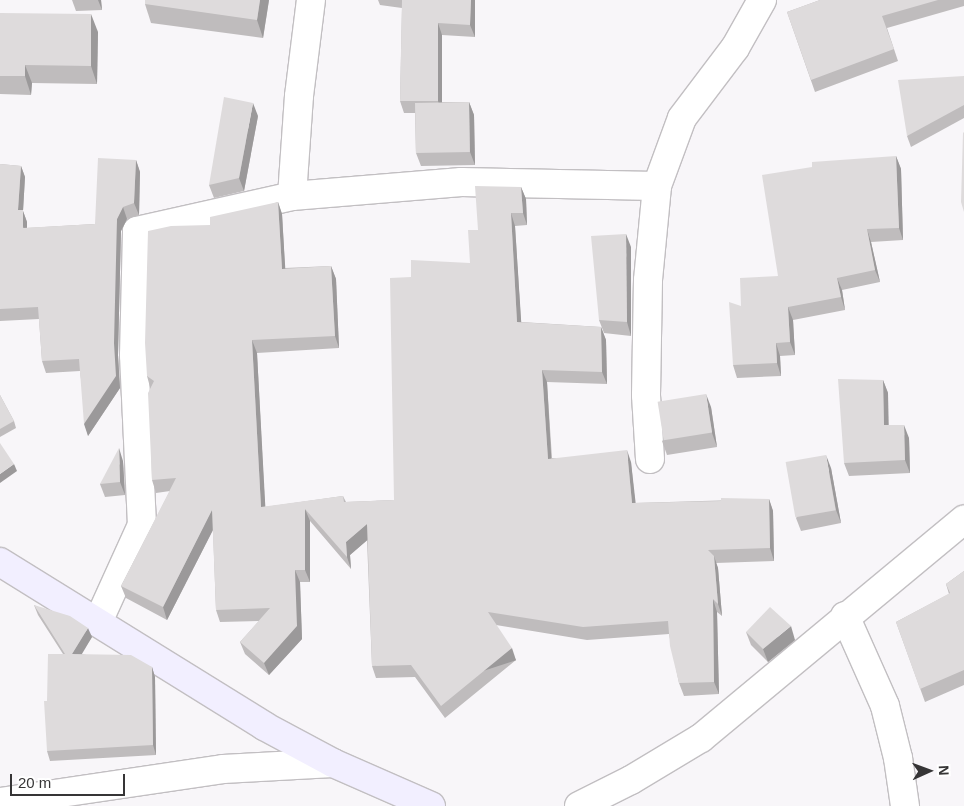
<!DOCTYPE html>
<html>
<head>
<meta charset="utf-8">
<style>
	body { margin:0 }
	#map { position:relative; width:964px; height:806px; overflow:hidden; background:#f8f6f9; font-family:Arial,sans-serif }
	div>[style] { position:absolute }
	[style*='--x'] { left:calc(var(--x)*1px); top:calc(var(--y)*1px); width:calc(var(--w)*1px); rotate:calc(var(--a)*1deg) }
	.roads { filter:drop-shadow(1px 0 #c2bfc2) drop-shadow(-1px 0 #c2bfc2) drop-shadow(0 1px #c2bfc2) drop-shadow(0 -1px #c2bfc2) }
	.street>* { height:28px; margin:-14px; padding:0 14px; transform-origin:14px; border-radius:14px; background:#fff }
	.secondary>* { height:28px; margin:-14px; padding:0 14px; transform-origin:14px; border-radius:14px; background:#f2efff }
	.wall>* { inset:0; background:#bfbcbd }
	.shaded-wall>* { inset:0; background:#9b999a; transform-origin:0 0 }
	.building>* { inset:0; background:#dedbdc; transform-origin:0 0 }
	span { translate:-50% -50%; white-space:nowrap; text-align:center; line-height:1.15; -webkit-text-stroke:4.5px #fff; paint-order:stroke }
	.north { position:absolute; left:904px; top:746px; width:50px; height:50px; -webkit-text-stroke:4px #fff; paint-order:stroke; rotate:88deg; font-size:14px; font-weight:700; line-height:20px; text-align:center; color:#363536 }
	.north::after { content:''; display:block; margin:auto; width:18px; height:22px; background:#363536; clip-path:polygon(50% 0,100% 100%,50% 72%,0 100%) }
	.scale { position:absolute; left:10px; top:774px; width:115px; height:22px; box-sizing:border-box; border:2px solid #363536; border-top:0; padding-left:6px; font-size:15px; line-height:18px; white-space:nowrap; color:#363536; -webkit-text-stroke:4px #fff; paint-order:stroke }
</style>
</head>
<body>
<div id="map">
	<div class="roads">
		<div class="street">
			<div style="--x:292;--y:196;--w:100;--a:-86"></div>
			<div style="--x:299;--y:96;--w:97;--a:-82.9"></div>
			<div style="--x:650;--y:459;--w:64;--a:-93.6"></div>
			<div style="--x:646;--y:395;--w:115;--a:-89"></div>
			<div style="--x:648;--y:280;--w:94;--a:-84.5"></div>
			<div style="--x:657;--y:186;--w:72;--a:-69.8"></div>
			<div style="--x:682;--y:118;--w:88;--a:-52.9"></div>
			<div style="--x:735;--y:48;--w:55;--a:-60.6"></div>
			<div style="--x:845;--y:616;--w:98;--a:66"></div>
			<div style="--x:885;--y:706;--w:54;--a:76"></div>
			<div style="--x:898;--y:758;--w:49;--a:81.7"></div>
			<div style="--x:98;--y:622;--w:107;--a:-65.6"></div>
			<div style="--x:142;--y:525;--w:170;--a:-92.7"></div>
			<div style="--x:134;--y:355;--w:124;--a:-88.6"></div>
			<div style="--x:137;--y:231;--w:159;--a:-12.7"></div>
			<div style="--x:292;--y:196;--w:170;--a:-4.7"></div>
			<div style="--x:461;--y:182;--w:196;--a:1.2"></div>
			<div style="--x:0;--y:802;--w:225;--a:-8.4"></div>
			<div style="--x:223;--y:769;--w:110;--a:-3.1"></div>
			<div style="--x:579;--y:806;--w:58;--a:-26.6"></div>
			<div style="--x:631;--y:780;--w:82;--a:-31"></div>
			<div style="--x:701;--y:738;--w:342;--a:-39.7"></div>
		</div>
		<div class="secondary">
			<div style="--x:0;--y:562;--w:311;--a:31.8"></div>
			<div style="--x:264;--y:726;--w:78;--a:28.2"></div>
			<div style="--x:333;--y:763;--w:107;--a:23.7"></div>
		</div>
	</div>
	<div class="wall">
		<div style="clip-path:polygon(72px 0,101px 0,102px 10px,76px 11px)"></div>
		<div style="clip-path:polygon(145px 0,269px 0,263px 38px,151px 23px,145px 4px)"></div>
		<div style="clip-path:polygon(378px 0,475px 0,475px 37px,442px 35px,442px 102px,469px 102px,474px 115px,475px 165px,421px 166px,416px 153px,415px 113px,404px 113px,400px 101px,402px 8px,380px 5px)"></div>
		<div style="clip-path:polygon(820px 0,964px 0,964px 6px,887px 28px,898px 61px,815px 92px,787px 12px)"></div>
		<div style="clip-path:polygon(0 13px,98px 32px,97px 84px,32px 83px,31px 95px,0 94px)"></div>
		<div style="clip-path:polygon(964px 76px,964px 118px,911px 147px,907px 136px)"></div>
		<div style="clip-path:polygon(258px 116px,244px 191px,214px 198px,209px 185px)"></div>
		<div style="clip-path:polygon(896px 156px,901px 169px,903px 240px,871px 242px,880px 282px,842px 290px,845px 310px,793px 320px,795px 355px,780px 356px,781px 376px,737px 378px,733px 365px,741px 306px,778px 276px)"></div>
		<div style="clip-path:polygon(136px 160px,140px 172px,139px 215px,127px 219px,121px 231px,118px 355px,120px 388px,88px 436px,80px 371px,46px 373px,42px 361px,39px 319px,0 321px,0 164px,21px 166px,25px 177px,23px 211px,27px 222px,27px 228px,95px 224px)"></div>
		<div style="clip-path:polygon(521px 187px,526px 199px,527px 225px,515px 226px,521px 322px,601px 327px,606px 340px,607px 384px,547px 382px,552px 458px,631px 462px,635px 503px,769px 499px,773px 511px,774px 561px,716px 563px,718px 568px,722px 616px,717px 612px,719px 694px,684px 696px,679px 683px,669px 634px,587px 640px,496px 625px,516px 660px,445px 718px,415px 677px,376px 678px,372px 666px,367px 540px,350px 555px,351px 569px,310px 521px,310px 582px,300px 582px,302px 639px,269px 675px,245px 654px,240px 642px,259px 621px,220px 622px,216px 610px,213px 530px,167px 620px,126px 598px,121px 586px,170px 491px,156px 493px,152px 480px,150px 387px,147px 376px,210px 225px,278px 202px,282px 214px,285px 268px,331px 266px,336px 279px,339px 348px,257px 353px,265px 507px,343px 496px,346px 502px,394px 500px,411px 277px,470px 263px,478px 230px)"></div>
		<div style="clip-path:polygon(631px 247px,631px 336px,604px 333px,599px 320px)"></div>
		<div style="clip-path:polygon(883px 380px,888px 393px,888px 425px,909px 438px,910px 473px,849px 476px,844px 463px)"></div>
		<div style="clip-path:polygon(0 395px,14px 421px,16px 428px,0 437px)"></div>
		<div style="clip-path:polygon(711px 407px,717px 447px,667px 455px,662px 441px)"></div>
		<div style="clip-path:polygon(123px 461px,125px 495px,105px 497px,100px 484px)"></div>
		<div style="clip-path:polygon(831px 468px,841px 523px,801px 531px,796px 518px)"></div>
		<div style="clip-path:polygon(964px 571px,964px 685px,925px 702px,896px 622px,949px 594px,946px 584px)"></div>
		<div style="clip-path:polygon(34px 605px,92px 637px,81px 654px,152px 667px,155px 677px,156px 755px,50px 761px,47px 751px,47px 701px,63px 654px,38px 615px)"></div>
		<div style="clip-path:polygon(746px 632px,795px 640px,768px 662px,751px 645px)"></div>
	</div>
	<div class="shaded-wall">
		<div style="clip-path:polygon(98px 0,101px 0,102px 10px)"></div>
		<div style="clip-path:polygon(260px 0,269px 0,263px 38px,257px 20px)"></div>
		<div style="clip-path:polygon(471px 0,475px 0,475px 37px,470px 25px)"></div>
		<div style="clip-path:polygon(91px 14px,98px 32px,97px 84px,91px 66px)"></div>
		<div style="clip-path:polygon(438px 23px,442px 35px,442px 113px,438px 101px)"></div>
		<div style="clip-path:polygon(25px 65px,32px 83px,31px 95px,25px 76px)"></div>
		<div style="clip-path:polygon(469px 102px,474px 115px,475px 165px,470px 152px)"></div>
		<div style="clip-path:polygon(253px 103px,258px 116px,244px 191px,239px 178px)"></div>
		<div style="clip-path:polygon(896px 156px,901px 169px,903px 240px,899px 228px)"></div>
		<div style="clip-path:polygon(136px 160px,140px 172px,139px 215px,134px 203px)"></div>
		<div style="clip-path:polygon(21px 166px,25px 177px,23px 211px,27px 222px,27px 239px,18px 210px)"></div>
		<div style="clip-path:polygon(521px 187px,526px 199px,527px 225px,523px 213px)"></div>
		<div style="clip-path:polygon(278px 202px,282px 214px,286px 281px,282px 269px)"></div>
		<div style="clip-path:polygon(123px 207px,127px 219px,121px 231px,118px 355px,120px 388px,88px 436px,84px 424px,117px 219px)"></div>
		<div style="clip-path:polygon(511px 213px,515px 226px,522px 334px,517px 322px)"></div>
		<div style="clip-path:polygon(867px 229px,871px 242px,880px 282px,875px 270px)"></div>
		<div style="clip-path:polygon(626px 234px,631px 247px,631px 336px,627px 322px)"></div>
		<div style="clip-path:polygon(331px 266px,336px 279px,339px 348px,335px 336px)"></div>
		<div style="clip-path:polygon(837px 278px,842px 290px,845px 310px,841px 297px)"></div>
		<div style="clip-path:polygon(788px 307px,793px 320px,795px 355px,790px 342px)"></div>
		<div style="clip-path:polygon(601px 327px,606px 340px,607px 384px,602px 372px)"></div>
		<div style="clip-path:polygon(252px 340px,257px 353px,266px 519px,261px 507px)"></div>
		<div style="clip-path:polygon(776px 343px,780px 356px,781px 376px,777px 363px)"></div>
		<div style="clip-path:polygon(542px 370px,547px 382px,552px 471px,548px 459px)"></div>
		<div style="clip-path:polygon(883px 380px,888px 393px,889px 438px,884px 425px)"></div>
		<div style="clip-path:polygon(706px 394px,711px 407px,717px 447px,712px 433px)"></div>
		<div style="clip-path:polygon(904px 425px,909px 438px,910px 473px,905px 460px)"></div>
		<div style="clip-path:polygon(119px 448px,123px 461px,125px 495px,120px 482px)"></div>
		<div style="clip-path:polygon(627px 450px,631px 462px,637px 515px,632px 503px)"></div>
		<div style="clip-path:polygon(826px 455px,831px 468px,841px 523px,836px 510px)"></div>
		<div style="clip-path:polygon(14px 464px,17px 471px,0 483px,0 474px)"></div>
		<div style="clip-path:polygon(769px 499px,773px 511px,774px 561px,770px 548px)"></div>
		<div style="clip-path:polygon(305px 509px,310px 521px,310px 582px,305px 570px)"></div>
		<div style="clip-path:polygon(212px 510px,217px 522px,167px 620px,163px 607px)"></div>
		<div style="clip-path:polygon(367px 524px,371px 537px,350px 555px,351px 569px,347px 557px,346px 542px)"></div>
		<div style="clip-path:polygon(714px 556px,718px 568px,722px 616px,718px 604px)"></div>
		<div style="clip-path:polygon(295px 570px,300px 582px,302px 639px,269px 675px,264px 663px)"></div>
		<div style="clip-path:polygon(713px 599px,717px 612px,719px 694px,714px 682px)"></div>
		<div style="clip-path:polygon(791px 626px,795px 640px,768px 662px,763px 649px)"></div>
		<div style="clip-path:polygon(88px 628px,92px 637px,76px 664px,72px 654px)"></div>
		<div style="left:512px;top:648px;width:13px;height:92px;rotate:72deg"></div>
		<div style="clip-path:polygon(152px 667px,155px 677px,156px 755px,153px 745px)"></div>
	</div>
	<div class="building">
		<div style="clip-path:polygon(145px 0,260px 0,257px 20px,145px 4px)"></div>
		<div style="clip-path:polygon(402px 0,471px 0,470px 25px,438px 23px,438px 101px,400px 101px)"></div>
		<div style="clip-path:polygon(820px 0,938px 0,882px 16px,894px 49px,811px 80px,787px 12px)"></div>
		<div style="clip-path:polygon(0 13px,91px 14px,91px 66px,25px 65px,25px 76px,0 76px)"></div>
		<div style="clip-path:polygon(964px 76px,964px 105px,907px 136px,898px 80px)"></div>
		<div style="clip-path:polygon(224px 97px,253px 103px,239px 178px,209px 185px)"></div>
		<div style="left:469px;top:102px;width:50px;height:54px;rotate:89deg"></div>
		<div style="clip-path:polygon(964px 132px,964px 212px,961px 202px,963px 133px)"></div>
		<div style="clip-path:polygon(896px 156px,899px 228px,867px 229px,875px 270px,837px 278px,841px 297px,788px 307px,790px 342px,776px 343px,777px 363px,733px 365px,729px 302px,741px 306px,740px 278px,778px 276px,762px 175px,812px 167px,812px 162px)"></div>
		<div style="clip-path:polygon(98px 158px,136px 160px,134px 203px,123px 207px,117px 219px,114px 343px,116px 376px,84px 424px,79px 359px,42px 361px,38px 307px,0 309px,0 164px,21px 166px,18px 210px,23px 210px,23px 228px,95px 224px)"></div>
		<div style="clip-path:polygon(475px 186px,521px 187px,523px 213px,511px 213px,517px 322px,601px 327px,602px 372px,542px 370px,548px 459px,627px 450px,632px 503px,721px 501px,721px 498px,769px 499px,770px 548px,708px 550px,714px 556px,718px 604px,713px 599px,714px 682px,679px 683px,670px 646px,668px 621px,583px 627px,488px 612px,512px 648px,441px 706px,411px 665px,372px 666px,367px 524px,346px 542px,347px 557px,305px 509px,305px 570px,295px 570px,297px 626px,264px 663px,240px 642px,270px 608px,216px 610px,212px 510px,163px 607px,121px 586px,176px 478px,152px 480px,148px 393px,154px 381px,147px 376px,145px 343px,148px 231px,171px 226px,210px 225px,210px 217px,278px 202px,282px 269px,331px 266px,335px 336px,252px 340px,261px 507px,343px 496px,344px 502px,394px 500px,390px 278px,411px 277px,411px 260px,470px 263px,468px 230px,478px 230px)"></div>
		<div style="clip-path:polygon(626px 234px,627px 322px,599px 320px,591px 236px)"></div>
		<div style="clip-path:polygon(838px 379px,883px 380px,884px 425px,904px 425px,905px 460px,844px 463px)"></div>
		<div style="left:706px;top:394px;width:39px;height:49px;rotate:81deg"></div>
		<div style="clip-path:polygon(0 395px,14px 421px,0 429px)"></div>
		<div style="clip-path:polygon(0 443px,14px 464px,0 474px)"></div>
		<div style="clip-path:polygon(119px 448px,120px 482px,100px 484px)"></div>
		<div style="left:826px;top:455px;width:56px;height:41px;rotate:80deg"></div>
		<div style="clip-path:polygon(964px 571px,964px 670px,920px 689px,896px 622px,950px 593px,946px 584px)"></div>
		<div style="clip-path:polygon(34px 605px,70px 616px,88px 628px,72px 654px,131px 655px,152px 667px,153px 745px,47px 751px,44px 701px,47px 701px,48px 654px,65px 654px)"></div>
		<div style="clip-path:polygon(770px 607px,791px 626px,763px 649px,746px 632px)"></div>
	</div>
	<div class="north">N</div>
	<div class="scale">20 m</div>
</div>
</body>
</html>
